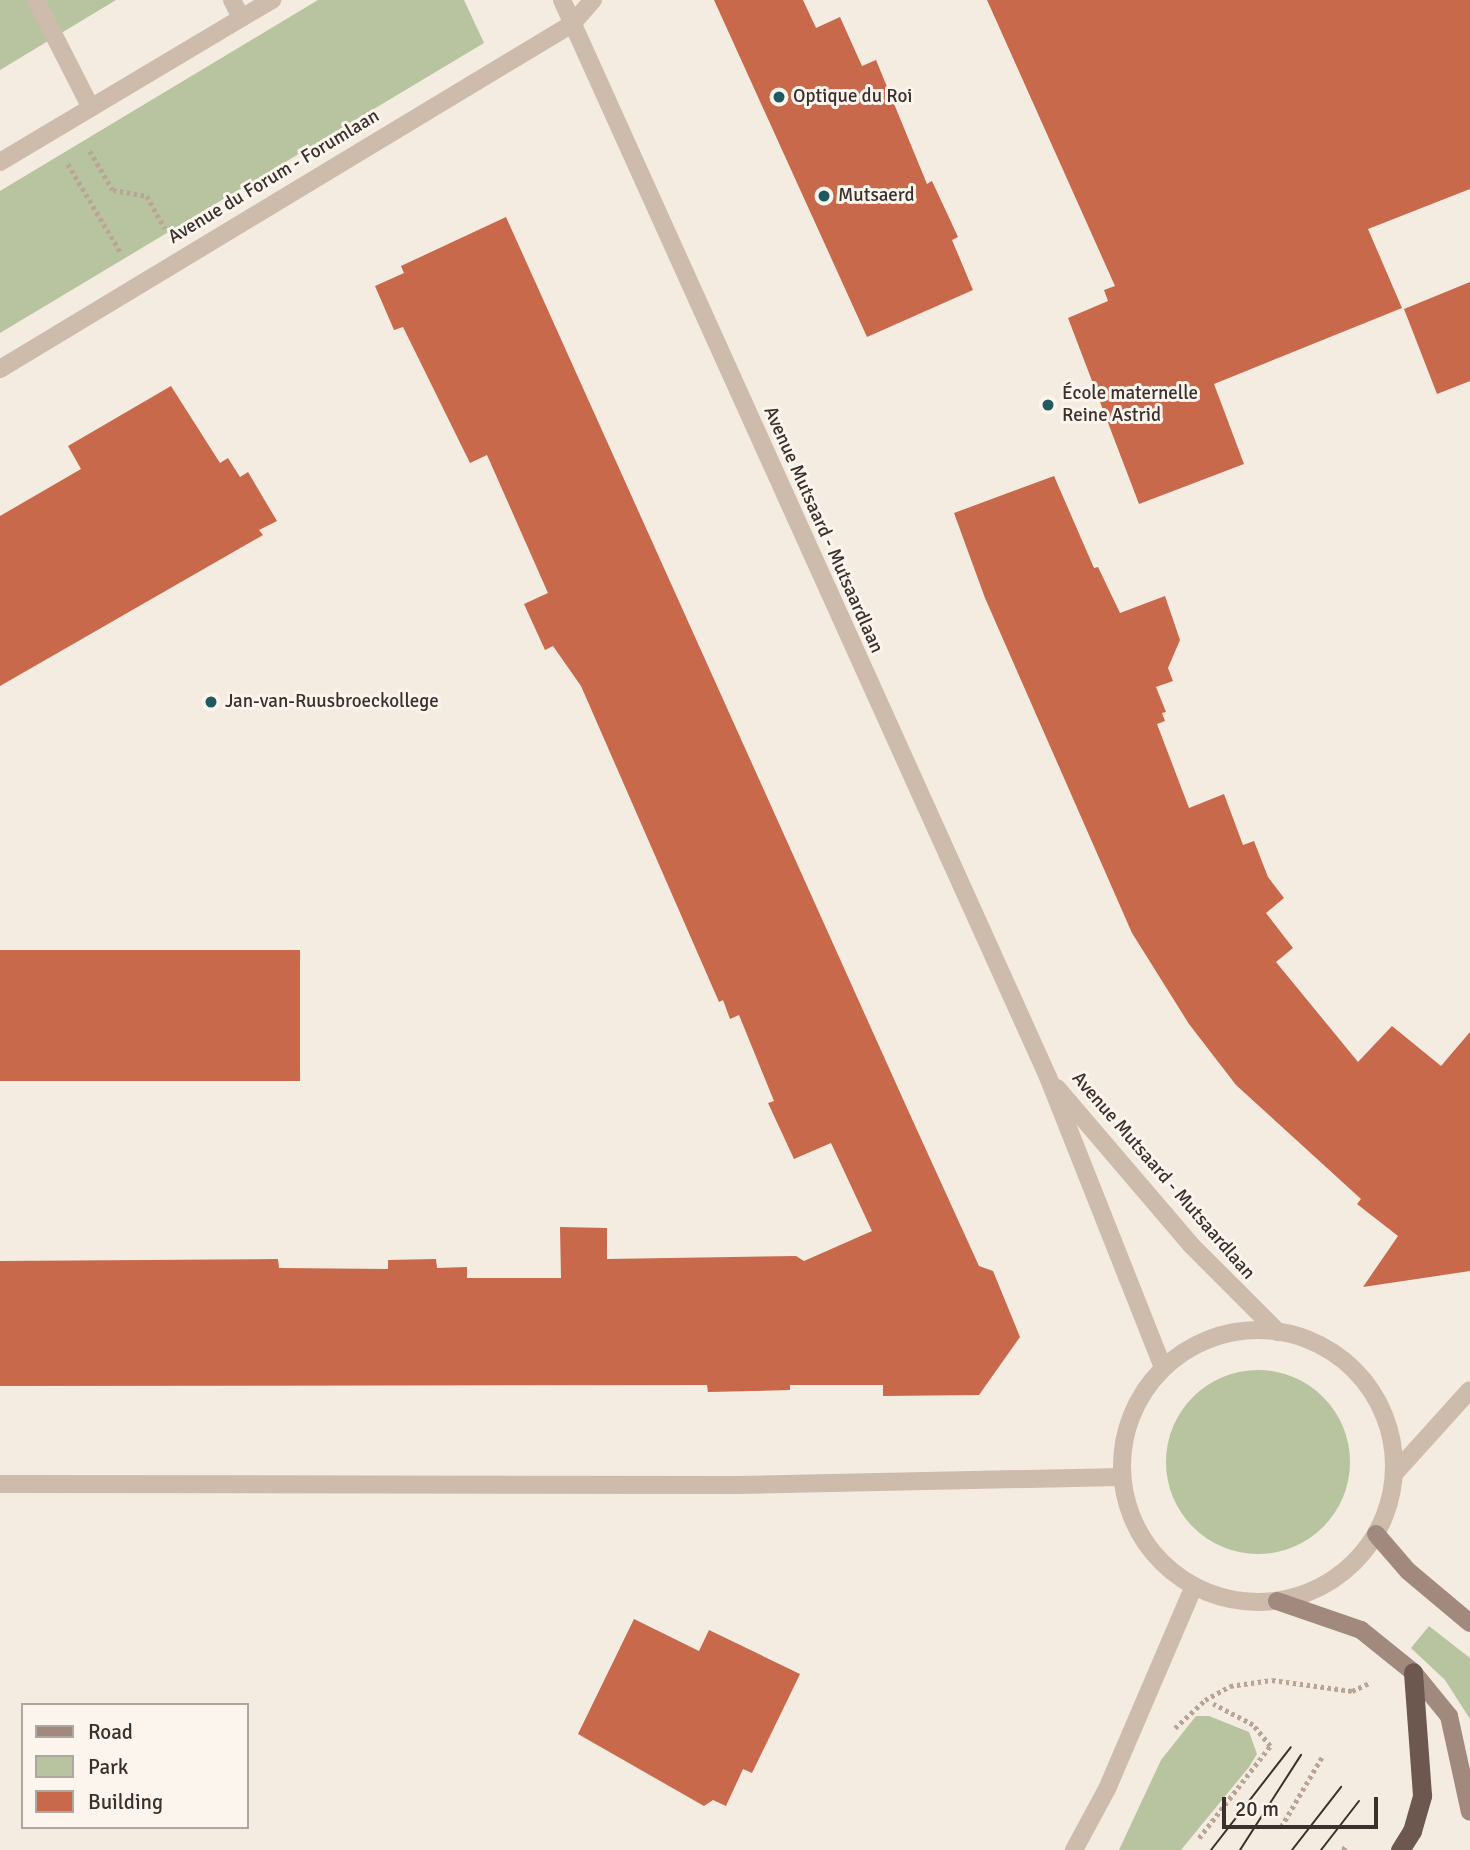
<!DOCTYPE html>
<html>
<head>
<meta charset="utf-8">
<style>
	body { margin:0 }
	#map { position:relative; width:1470px; height:1850px; overflow:hidden; background:#f4ebe1; font-family:Signika,sans-serif }
	div>[style] { position:absolute }
	[style*='--x'] { left:calc(var(--x)*1px); top:calc(var(--y)*1px); width:calc(var(--w)*1px); rotate:calc(var(--a)*1deg) }
	.green>* { inset:0; background:#b8c4a0 }
	.round { border-radius:50% }
	.building>* { inset:0; background:#c8694b; transform-origin:0 0 }
	.path>* { height:4.5px; margin-top:-2.25px; transform-origin:0; background:repeating-linear-gradient(90deg,#b9a596 0 3.5px,transparent 0 7px) }
	.service>* { height:18px; margin:-9px; padding:0 9px; transform-origin:9px; border-radius:9px; background:#cdbbac }
	.minor>* { height:18px; margin:-9px; padding:0 9px; transform-origin:9px; border-radius:9px; background:#cdbbac }
	.tertiary>* { height:18px; margin:-9px; padding:0 9px; transform-origin:9px; border-radius:9px; background:#cdbbac }
	.tertiary>.ring { margin:-9px; padding:0; box-sizing:content-box; background:none; border:18px solid #cdbbac; border-radius:50% }
	.secondary>* { height:18px; margin:-9px; padding:0 9px; transform-origin:9px; border-radius:9px; background:#a18a7d }
	.trunk>* { height:19px; margin:-9.5px; padding:0 9.5px; transform-origin:9.5px; border-radius:9.5px; background:#6c584f }
	.tram>* { height:2px; margin:-1px; padding:0 1px; transform-origin:1px; border-radius:1px; background:#3b302b }
	.dots>* { width:19px; height:19px; translate:-50% -50%; box-sizing:border-box; border:4px solid #fbf5ee; border-radius:50% }
	span { translate:-50% -50%; white-space:nowrap; text-align:center; line-height:1.15; -webkit-text-stroke:6px #fbf5ee; paint-order:stroke }
	.poi-label { font-size:19px; color:#3b302b }
	.left { translate:0 -50%; text-align:left }
	.street-label { font-size:19px; color:#3b302b }
	.legend { position:absolute; left:21px; top:1703px; width:228px; height:126px; box-sizing:border-box; background:#fbf5ee; border:2px solid #aea6a0; margin:0; padding:9px 12px; list-style:none; font-size:21px; color:#3b302b }
	.legend li { display:flex; align-items:center; gap:14px; height:35px }
	.legend b { width:35px; border:2px solid #aea6a0 }
	.scale { position:absolute; left:1222px; top:1797px; width:156px; height:32px; box-sizing:border-box; border:4px solid #3b302b; border-top:0; padding-left:9px; font-size:21px; line-height:24px; white-space:nowrap; color:#3b302b; -webkit-text-stroke:5px #fbf5ee; paint-order:stroke }
</style>
</head>
<body>
<div id="map">
	<div class="green">
		<div style="clip-path:polygon(0 0,116px 0,0 70px)"></div>
		<div style="clip-path:polygon(318px 0,464px 0,484px 43px,0 333px,0 191px)"></div>
		<div class="round" style="left:1166px;top:1370px;width:184px;height:184px"></div>
		<div style="clip-path:polygon(1429px 1626px,1470px 1658px,1470px 1719px,1445px 1680px,1411px 1648px)"></div>
		<div style="clip-path:polygon(1196px 1716px,1209px 1716px,1249px 1732px,1257px 1754px,1249px 1767px,1181px 1850px,1119px 1850px,1161px 1760px)"></div>
	</div>
	<div class="building">
		<div style="clip-path:polygon(714px 0,803px 0,816px 28px,840px 17px,862px 66px,876px 60px,927px 184px,932px 181px,958px 237px,952px 240px,973px 290px,867px 337px)"></div>
		<div style="clip-path:polygon(987px 0,1470px 0,1470px 189px,1368px 229px,1402px 308px,1214px 384px,1244px 464px,1139px 504px,1068px 318px,1108px 301px,1104px 290px,1115px 286px)"></div>
		<div style="clip-path:polygon(506px 217px,907px 1108px,979px 1266px,993px 1271px,1020px 1337px,979px 1395px,883px 1396px,883px 1385px,790px 1385px,790px 1390px,708px 1392px,707px 1385px,0 1386px,0 1261px,278px 1259px,279px 1268px,388px 1269px,388px 1260px,436px 1259px,437px 1268px,467px 1267px,467px 1278px,561px 1278px,560px 1227px,607px 1228px,607px 1259px,796px 1256px,804px 1261px,872px 1231px,831px 1143px,794px 1159px,768px 1103px,774px 1101px,739px 1015px,730px 1019px,723px 1000px,719px 1002px,581px 686px,553px 646px,545px 650px,524px 604px,548px 593px,487px 455px,470px 463px,403px 327px,394px 330px,375px 286px,404px 273px,401px 266px)"></div>
		<div style="clip-path:polygon(1470px 282px,1470px 381px,1437px 394px,1404px 309px)"></div>
		<div style="clip-path:polygon(171px 386px,220px 463px,228px 458px,240px 477px,248px 472px,277px 521px,259px 530px,263px 535px,0 686px,0 516px,81px 469px,68px 446px)"></div>
		<div style="clip-path:polygon(1054px 476px,1094px 568px,1098px 567px,1120px 613px,1165px 596px,1180px 640px,1168px 668px,1173px 681px,1156px 687px,1166px 712px,1162px 713px,1165px 721px,1157px 724px,1189px 808px,1224px 794px,1243px 845px,1254px 841px,1268px 877px,1284px 898px,1266px 913px,1293px 948px,1276px 962px,1358px 1062px,1392px 1026px,1441px 1066px,1470px 1032px,1470px 1271px,1363px 1287px,1398px 1236px,1357px 1204px,1361px 1199px,1236px 1085px,1189px 1024px,1132px 933px,985px 598px,954px 513px)"></div>
		<div style="left:300px;top:950px;width:131px;height:300px;rotate:90deg"></div>
		<div style="clip-path:polygon(634px 1619px,699px 1651px,709px 1630px,800px 1674px,752px 1773px,743px 1769px,726px 1806px,713px 1800px,704px 1806px,578px 1734px)"></div>
	</div>
	<div class="path">
		<div style="--x:90;--y:151;--w:45;--a:59.5"></div>
		<div style="--x:113;--y:190;--w:35;--a:10"></div>
		<div style="--x:147;--y:196;--w:37;--a:61"></div>
		<div style="--x:68;--y:164;--w:104;--a:59.2"></div>
		<div style="--x:1175;--y:1728;--w:41;--a:-43"></div>
		<div style="--x:1205;--y:1700;--w:29;--a:-29"></div>
		<div style="--x:1230;--y:1686;--w:42;--a:-8.1"></div>
		<div style="--x:1272;--y:1680;--w:81;--a:7.8"></div>
		<div style="--x:1352;--y:1691;--w:19;--a:-25"></div>
		<div style="--x:1281;--y:1827;--w:83;--a:-59.7"></div>
		<div style="--x:1199;--y:1838;--w:116;--a:-52.3"></div>
		<div style="--x:1270;--y:1746;--w:27;--a:-129"></div>
		<div style="--x:1253;--y:1725;--w:45;--a:-152.3"></div>
		<div style="--x:1343;--y:1850;--w:6;--a:-59"></div>
	</div>
	<div class="service">
		<div style="--x:36;--y:0;--w:121;--a:63"></div>
		<div style="--x:232;--y:0;--w:20;--a:63"></div>
	</div>
	<div class="minor">
		<div style="--x:0;--y:162;--w:317;--a:-30.8"></div>
		<div style="--x:0;--y:369;--w:668;--a:-31.1"></div>
		<div style="--x:572;--y:24;--w:32;--a:-49"></div>
		<div style="--x:0;--y:1484;--w:736;--a:0.08"></div>
		<div style="--x:736;--y:1485;--w:386;--a:-1.2"></div>
		<div style="--x:1074;--y:1850;--w:69;--a:-61.6"></div>
		<div style="--x:1107;--y:1789;--w:221;--a:-66.8"></div>
	</div>
	<div class="tertiary">
		<div style="--x:562;--y:0;--w:1182;--a:65.71"></div>
		<div style="--x:1048;--y:1077;--w:313;--a:68.4"></div>
		<div style="--x:1057;--y:1088;--w:208;--a:49.5"></div>
		<div style="--x:1192;--y:1246;--w:122;--a:45"></div>
		<div class="ring" style="left:1122px;top:1330px;width:254px;height:254px"></div>
		<div style="--x:1394;--y:1474;--w:113;--a:-47.9"></div>
	</div>
	<div class="secondary">
		<div style="--x:1376;--y:1534;--w:49;--a:49.1"></div>
		<div style="--x:1408;--y:1571;--w:81;--a:40"></div>
		<div style="--x:1277;--y:1601;--w:89;--a:19"></div>
		<div style="--x:1361;--y:1630;--w:67;--a:38.9"></div>
		<div style="--x:1413;--y:1672;--w:57;--a:50.7"></div>
		<div style="--x:1449;--y:1716;--w:98;--a:77.7"></div>
	</div>
	<div class="trunk">
		<div style="--x:1400;--y:1850;--w:22;--a:-58"></div>
		<div style="--x:1412;--y:1831;--w:37;--a:-74"></div>
		<div style="--x:1422;--y:1795;--w:123;--a:-94.2"></div>
	</div>
	<div class="tram">
		<div style="--x:1211;--y:1850;--w:130;--a:-52.2"></div>
		<div style="--x:1240;--y:1850;--w:113;--a:-57.3"></div>
		<div style="--x:1292;--y:1850;--w:80;--a:-52.1"></div>
		<div style="--x:1321;--y:1850;--w:62;--a:-52.2"></div>
	</div>
	<div class="dots">
		<div style="left:779px;top:97px;background:#1f5a5e"></div>
		<div style="left:824px;top:196px;background:#1f5a5e"></div>
		<div style="left:1048px;top:405px;background:#1f5a5e"></div>
		<div style="left:211px;top:702px;background:#1f5a5e"></div>
	</div>
	<div class="poi-label">
		<span class="left" style="left:793px;top:97px">Optique du Roi</span>
		<span class="left" style="left:838px;top:196px">Mutsaerd</span>
		<span class="left" style="left:1062px;top:405px">École maternelle<br>Reine Astrid</span>
		<span class="left" style="left:225px;top:702px">Jan-van-Ruusbroeckollege</span>
	</div>
	<div class="street-label">
		<span style="left:274px;top:177px;rotate:-31deg">Avenue du Forum - Forumlaan</span>
		<span style="left:823px;top:530px;rotate:66deg">Avenue Mutsaard - Mutsaardlaan</span>
		<span style="left:1163px;top:1176px;rotate:49deg">Avenue Mutsaard - Mutsaardlaan</span>
	</div>
	<ul class="legend">
	<li><b style="height:9px;background:#a18a7d"></b>Road</li>
	<li><b style="height:19px;background:#b8c4a0"></b>Park</li>
	<li><b style="height:19px;background:#c8694b"></b>Building</li>
	</ul>
	<div class="scale">20 m</div>
</div>
</body>
</html>
